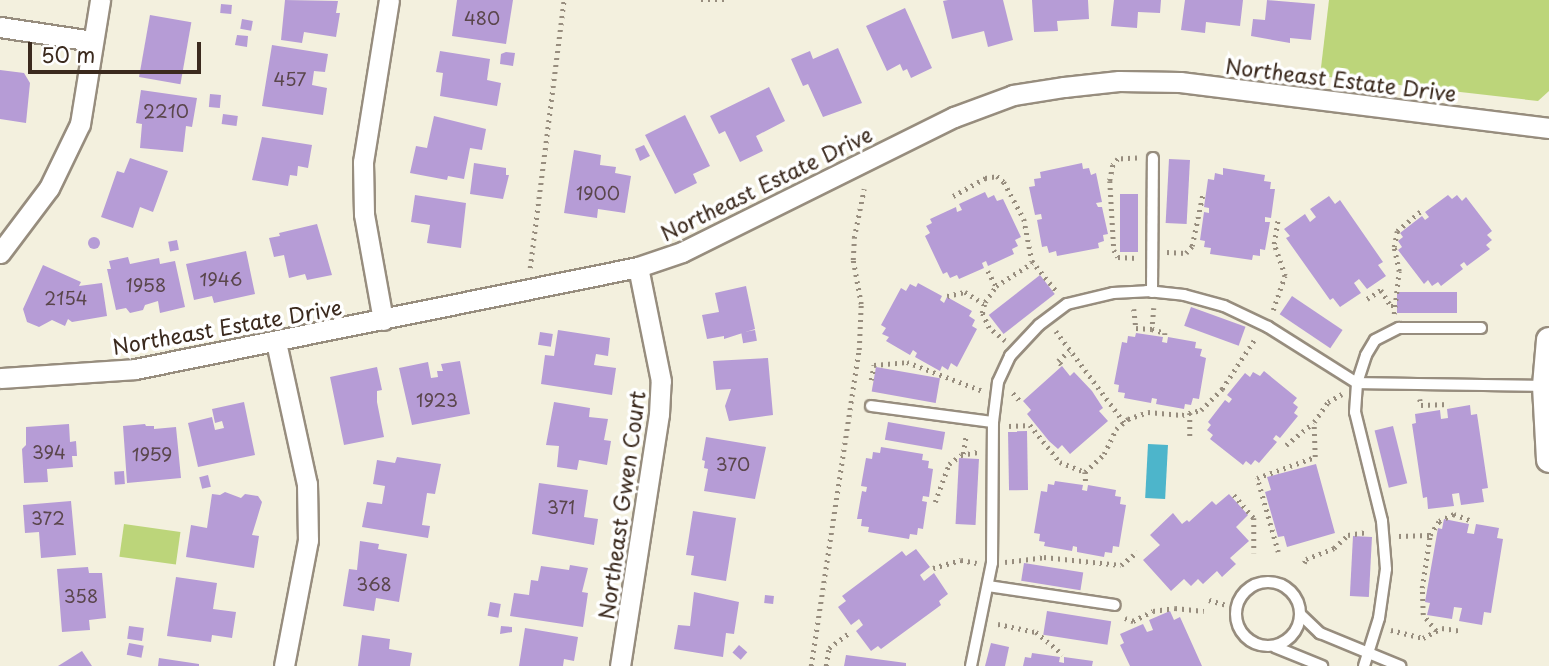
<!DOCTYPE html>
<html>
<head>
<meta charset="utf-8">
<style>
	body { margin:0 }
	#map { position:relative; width:1549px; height:666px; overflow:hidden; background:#f3f0de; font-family:"Playpen Sans",sans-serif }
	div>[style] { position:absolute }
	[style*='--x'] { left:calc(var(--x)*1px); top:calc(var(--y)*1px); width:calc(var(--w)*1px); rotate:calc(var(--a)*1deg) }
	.green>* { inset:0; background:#bcd57a; transform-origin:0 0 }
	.water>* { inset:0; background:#4db5cb; transform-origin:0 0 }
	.building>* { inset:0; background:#b69cd6; transform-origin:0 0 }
	.round { border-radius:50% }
	.path>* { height:4.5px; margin-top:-2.25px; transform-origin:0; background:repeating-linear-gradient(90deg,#978d7e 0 2px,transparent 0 7px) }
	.roads { filter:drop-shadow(2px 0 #978d7e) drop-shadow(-2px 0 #978d7e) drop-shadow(0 2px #978d7e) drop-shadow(0 -2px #978d7e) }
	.service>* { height:10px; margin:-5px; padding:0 5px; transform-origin:5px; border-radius:5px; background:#fff }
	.service>.ring { margin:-5px; padding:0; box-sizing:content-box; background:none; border:10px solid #fff; border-radius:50% }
	.minor>* { height:19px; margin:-9.5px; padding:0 9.5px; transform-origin:9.5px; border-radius:9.5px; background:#fff }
	.tertiary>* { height:24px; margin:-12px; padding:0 12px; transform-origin:12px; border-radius:12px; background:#fff }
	span { translate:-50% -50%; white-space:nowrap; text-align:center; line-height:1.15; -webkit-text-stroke:7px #fff; paint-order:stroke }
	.number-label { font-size:18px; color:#5a464c }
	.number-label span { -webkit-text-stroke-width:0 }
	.street-label { font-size:21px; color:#3b2a1e }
	.scale { position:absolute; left:28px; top:42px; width:173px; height:32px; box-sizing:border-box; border:4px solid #3b2a1e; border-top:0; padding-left:9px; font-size:21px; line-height:24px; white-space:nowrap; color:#3b2a1e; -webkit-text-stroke:5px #fff; paint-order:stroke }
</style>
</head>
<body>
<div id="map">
	<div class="green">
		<div style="clip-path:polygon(1329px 0,1549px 0,1549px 91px,1538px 101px,1320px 76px)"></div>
		<div style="left:124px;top:524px;width:57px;height:33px;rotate:8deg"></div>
	</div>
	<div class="water">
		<div style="left:1148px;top:444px;width:20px;height:54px;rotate:3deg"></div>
	</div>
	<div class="building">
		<div style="clip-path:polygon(285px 0,338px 1px,336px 13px,340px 13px,336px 37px,304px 32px,302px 43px,281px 40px)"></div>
		<div style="clip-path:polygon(457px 0,513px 0,506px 44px,452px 36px)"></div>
		<div style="clip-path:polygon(948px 0,1003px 0,1013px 40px,988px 47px,984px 31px,952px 39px,943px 1px)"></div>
		<div style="clip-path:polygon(1032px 0,1088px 0,1089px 19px,1057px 21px,1058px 31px,1034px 32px)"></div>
		<div style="clip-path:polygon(1114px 0,1161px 0,1160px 13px,1138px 12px,1137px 28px,1111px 26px)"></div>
		<div style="clip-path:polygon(1185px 0,1243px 0,1240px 26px,1206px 22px,1205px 33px,1181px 30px)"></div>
		<div style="clip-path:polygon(1267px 0,1315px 4px,1311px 40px,1290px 38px,1290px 43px,1251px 36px,1253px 19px,1265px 20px)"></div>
		<div style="left:221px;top:4px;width:11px;height:9px;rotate:5deg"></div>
		<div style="clip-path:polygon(905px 8px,932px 68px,911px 78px,907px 69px,903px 71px,900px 64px,887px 71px,866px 26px)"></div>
		<div style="left:150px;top:15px;width:42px;height:63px;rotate:10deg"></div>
		<div style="left:242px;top:19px;width:11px;height:10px;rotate:10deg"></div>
		<div style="clip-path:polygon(237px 35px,248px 36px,247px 47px,235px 45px)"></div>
		<div style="clip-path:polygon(272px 45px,328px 54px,325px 72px,314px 71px,312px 85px,327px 88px,323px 115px,262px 106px)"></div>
		<div style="clip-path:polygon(838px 48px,862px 103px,823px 117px,808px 84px,803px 86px,791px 59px,810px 51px,813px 59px)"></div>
		<div style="clip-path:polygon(440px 51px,490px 59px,487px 80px,501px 83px,497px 106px,440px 96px,443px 73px,436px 72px)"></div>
		<div style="clip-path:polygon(506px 52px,515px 53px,513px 66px,500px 64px,501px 54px)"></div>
		<div style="clip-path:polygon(0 70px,24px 73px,30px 83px,26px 123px,0 119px)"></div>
		<div style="clip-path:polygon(769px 87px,785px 121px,756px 136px,763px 151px,740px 162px,725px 131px,719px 134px,710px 116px)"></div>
		<div style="clip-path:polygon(141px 90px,197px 98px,192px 127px,186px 126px,183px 152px,140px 148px,142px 124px,136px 123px)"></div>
		<div style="left:210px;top:94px;width:11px;height:13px;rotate:5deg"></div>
		<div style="left:223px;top:114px;width:15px;height:10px;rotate:8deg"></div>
		<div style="clip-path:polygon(685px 115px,710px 166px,693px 174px,697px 183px,675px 194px,645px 135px)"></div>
		<div style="clip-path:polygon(434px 116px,486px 129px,482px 150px,470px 148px,464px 179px,448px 176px,447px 180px,410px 173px,416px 146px,427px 148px)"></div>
		<div style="clip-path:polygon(262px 137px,312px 145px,308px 168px,298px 166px,297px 176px,290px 175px,288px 186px,252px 180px)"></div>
		<div style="clip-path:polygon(644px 145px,650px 156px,640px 161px,635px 149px)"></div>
		<div style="clip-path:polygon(574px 150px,601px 155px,600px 165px,616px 167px,615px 173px,631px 176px,625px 213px,598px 209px,597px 218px,564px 213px)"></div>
		<div style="clip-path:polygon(130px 158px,168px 171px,153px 212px,140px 207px,133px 228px,101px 217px,117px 171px,124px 173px)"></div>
		<div style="left:1169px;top:159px;width:21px;height:64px;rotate:3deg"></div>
		<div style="clip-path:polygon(474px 163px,506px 168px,506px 175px,509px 175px,503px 199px,470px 194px)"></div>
		<div style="clip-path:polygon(1082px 163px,1083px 169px,1089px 168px,1091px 175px,1096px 173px,1102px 202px,1096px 203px,1098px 207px,1102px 207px,1108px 234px,1103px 235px,1104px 241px,1098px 243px,1099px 248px,1057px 256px,1056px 251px,1049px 253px,1047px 246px,1042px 247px,1037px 220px,1042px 219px,1041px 214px,1035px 215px,1029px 187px,1035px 186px,1034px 179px,1041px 178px,1040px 172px)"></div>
		<div style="clip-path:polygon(1223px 168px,1265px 175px,1264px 181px,1271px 182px,1270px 189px,1275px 189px,1271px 218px,1265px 217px,1265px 222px,1270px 222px,1265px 250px,1260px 249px,1260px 256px,1253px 255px,1252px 260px,1210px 254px,1211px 248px,1204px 247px,1205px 241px,1200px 240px,1204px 212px,1209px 213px,1209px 208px,1204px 207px,1208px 179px,1214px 180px,1215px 173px,1223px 175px)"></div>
		<div style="clip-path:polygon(985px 192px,988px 198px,994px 195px,997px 201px,1003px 199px,1021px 237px,1015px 240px,1018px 246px,1012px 249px,1014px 254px,988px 266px,986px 261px,982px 263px,984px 268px,959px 279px,957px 275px,950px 278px,947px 272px,943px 274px,925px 236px,930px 233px,926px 226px,932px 223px,930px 219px,956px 207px,957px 212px,962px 210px,959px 204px)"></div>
		<div style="left:1120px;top:194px;width:18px;height:58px"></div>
		<div style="clip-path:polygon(415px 195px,466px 203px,461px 248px,427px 243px,430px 225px,411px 222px)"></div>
		<div style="clip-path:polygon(1448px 195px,1452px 199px,1457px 195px,1462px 201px,1466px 197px,1492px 231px,1487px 235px,1492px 240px,1486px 245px,1490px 249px,1467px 266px,1464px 262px,1460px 265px,1463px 269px,1441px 286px,1438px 282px,1432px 286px,1428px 280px,1424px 284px,1398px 250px,1402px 247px,1398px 241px,1403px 237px,1400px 233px,1422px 216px,1425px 220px,1429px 217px,1425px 212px)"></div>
		<div style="clip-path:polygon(1329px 196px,1335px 204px,1340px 200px,1383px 262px,1378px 265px,1386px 276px,1367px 289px,1359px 279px,1354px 283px,1361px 293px,1340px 307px,1333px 298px,1330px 300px,1286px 238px,1290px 236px,1284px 229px,1305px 214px,1310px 222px,1316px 217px,1310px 209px)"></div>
		<div style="clip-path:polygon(317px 224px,332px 275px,307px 280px,305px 274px,289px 278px,284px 255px,274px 257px,269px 238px,280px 236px,279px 233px)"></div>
		<div class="round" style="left:88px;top:237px;width:12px;height:12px"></div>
		<div style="left:177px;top:240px;width:10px;height:9px;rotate:79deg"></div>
		<div style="clip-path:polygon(246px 251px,255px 294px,214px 303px,212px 296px,194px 300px,186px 264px)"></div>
		<div style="clip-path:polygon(128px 257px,130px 264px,159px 258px,160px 264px,175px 261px,185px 307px,160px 313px,158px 301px,145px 305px,143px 310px,130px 313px,126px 308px,116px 310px,107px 269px,111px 269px,109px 261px)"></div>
		<div style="clip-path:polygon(43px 265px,81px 282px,79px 286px,102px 283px,107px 316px,72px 322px,68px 319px,65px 326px,52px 320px,39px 327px,27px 322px,23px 309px)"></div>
		<div style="left:1040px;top:275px;width:24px;height:65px;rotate:52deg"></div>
		<div style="clip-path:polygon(918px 283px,942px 296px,940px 300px,944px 303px,947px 297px,972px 311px,969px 316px,975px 320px,972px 326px,977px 329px,957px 367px,951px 363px,948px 370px,942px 366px,940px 371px,915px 357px,917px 353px,913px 350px,910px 355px,886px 341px,889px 337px,882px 334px,886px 328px,881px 325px,901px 288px,906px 291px,910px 284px,916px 287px)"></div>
		<div style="clip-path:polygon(746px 286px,755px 329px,724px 339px,724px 336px,707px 339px,702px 315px,719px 312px,715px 293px)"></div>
		<div style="left:1397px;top:292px;width:60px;height:21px"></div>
		<div style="left:1292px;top:296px;width:61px;height:22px;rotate:34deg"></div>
		<div style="left:1191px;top:307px;width:58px;height:20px;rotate:20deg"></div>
		<div style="clip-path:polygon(558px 330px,610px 338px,608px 356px,596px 354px,594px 365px,616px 368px,612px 395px,541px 384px,545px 355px,554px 356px)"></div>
		<div style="left:755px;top:330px;width:11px;height:14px;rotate:80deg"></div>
		<div style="left:540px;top:332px;width:13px;height:13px;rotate:9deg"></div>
		<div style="clip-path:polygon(1136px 333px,1163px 337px,1162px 342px,1167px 343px,1168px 337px,1196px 342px,1195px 348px,1202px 349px,1200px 356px,1206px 358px,1199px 399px,1193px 398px,1191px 405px,1185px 404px,1184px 409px,1156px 404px,1157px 399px,1152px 398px,1151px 403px,1124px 398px,1125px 393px,1118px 392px,1119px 385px,1114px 384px,1122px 342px,1127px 343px,1128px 336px,1135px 337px)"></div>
		<div style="clip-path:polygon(768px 358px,773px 415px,729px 421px,725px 406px,731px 389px,716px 390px,713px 361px)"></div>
		<div style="clip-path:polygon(460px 361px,470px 414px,412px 425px,399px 368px,428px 362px,431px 378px,438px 377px,437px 371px,443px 371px,441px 364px)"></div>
		<div style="clip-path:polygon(1062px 366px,1070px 376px,1074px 372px,1092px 391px,1103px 408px,1099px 411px,1108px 421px,1070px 454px,1062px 445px,1058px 449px,1049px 441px,1027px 414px,1031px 410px,1023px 401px)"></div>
		<div style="clip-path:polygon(377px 367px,382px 390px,377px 391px,377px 402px,384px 437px,344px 445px,330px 377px)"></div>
		<div style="left:876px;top:367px;width:65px;height:25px;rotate:10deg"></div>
		<div style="clip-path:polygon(1264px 371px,1297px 398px,1293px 403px,1298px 407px,1294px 413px,1298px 416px,1280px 438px,1276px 435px,1273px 439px,1277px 442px,1259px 463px,1255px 460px,1251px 465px,1246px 461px,1243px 465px,1210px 439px,1213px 435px,1207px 430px,1211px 425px,1208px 422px,1225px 400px,1229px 403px,1232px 399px,1227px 395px,1245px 373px,1250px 377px,1253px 372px,1260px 376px)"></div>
		<div style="clip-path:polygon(244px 402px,255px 455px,198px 467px,188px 423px,212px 417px,215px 430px,224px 428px,222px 421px,215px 423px,212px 409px)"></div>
		<div style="clip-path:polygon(554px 402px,590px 408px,589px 417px,608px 419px,604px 440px,611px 441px,607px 465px,579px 460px,577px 470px,557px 467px,559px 446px,546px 445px)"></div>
		<div style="clip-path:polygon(1470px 405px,1471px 415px,1477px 414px,1488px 488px,1482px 489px,1484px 502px,1461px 505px,1459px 493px,1452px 494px,1454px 506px,1428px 509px,1427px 497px,1423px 498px,1412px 424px,1416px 423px,1415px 414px,1440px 410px,1441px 419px,1448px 418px,1447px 409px)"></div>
		<div style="left:888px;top:422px;width:58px;height:18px;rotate:10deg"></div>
		<div style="clip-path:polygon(69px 424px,70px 442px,76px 441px,77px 456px,72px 456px,73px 467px,47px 469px,48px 482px,24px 483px,22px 449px,26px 445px,26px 427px)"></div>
		<div style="clip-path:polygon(145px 424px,146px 426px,154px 426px,154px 429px,176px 427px,181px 478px,127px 483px,123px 426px)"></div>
		<div style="left:1393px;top:426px;width:59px;height:19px;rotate:76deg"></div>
		<div style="left:1027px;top:431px;width:59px;height:19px;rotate:89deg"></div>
		<div style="clip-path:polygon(706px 437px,766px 447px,755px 499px,704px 491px,708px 469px,704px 468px,705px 461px,702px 460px)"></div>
		<div style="clip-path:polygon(881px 447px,923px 454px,922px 460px,929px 461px,928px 468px,933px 469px,929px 497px,923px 496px,922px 501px,927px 502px,923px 529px,918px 528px,917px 535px,910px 534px,909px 539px,868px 532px,869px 527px,861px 526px,862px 519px,857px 519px,862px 491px,866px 492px,867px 487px,861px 486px,866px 458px,872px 459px,873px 452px,880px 453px)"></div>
		<div style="clip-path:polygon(397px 457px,441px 464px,435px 494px,427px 493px,422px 525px,430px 526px,428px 538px,362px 527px,367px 502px,382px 504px,385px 486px,373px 484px,377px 460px,395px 463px)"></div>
		<div style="left:959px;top:458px;width:20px;height:66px;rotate:3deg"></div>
		<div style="clip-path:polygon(1316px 464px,1335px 533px,1287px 547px,1284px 536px,1278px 537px,1265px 492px,1271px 490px,1267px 477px)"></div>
		<div style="left:124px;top:471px;width:13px;height:10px;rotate:86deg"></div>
		<div style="left:208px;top:475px;width:12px;height:9px;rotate:76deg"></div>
		<div style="clip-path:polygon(1055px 481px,1083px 485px,1082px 490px,1087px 491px,1088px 485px,1116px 490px,1115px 496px,1121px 497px,1120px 504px,1126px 505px,1119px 547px,1113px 546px,1112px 553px,1105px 552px,1104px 557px,1077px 552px,1077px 547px,1073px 546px,1072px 551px,1044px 546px,1045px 542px,1039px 541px,1040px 534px,1034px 533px,1041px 491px,1047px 492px,1048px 484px,1054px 485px)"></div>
		<div style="clip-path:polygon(539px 483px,588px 490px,584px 517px,598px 519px,594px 545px,532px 534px)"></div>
		<div style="clip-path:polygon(225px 492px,241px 498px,245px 494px,258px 496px,262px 502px,252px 535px,259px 536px,254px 568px,186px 557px,191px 525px,207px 528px,212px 494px,220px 495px)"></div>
		<div style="clip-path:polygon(1229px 494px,1248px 515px,1236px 527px,1249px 541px,1230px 558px,1236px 564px,1222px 577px,1217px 571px,1203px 584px,1198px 579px,1191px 586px,1184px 579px,1171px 591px,1143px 560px,1160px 545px,1150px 535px,1173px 513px,1182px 524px,1187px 520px,1189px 522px,1212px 501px,1216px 505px)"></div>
		<div style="clip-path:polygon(71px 501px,76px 555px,41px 558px,39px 532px,25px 533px,23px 505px)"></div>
		<div style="clip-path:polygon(693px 511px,736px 518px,726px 581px,691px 575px,694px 556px,686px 555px)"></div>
		<div style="clip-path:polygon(1444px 519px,1469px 524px,1467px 533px,1474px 534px,1476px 524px,1499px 528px,1497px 538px,1503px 539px,1491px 613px,1484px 612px,1482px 625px,1459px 621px,1462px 608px,1454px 607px,1452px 619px,1427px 615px,1430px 603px,1425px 602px,1438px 528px,1442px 529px)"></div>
		<div style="left:1353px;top:536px;width:19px;height:60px;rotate:3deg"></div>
		<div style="clip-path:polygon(360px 541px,379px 544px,378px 549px,407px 554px,399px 602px,376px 598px,374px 611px,343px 606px,349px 569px,357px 570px)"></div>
		<div style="clip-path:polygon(916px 549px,930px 567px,920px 575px,924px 581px,934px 573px,948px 594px,939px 601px,941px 605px,881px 649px,878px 646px,871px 651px,856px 631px,863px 625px,859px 619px,851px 625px,838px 607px,846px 601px,842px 596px,902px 551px,906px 556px)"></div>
		<div style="left:1024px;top:563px;width:60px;height:18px;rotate:9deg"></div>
		<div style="clip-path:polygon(570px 565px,588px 568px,582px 592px,588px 593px,583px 627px,510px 616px,514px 593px,529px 595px,531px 580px,538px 581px,541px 566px,569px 570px)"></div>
		<div style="clip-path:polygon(88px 567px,89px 573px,102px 573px,106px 618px,89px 620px,90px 630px,62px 632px,57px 569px)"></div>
		<div style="clip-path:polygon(176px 577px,217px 583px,213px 609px,236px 612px,232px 638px,212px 635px,211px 642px,167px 636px)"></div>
		<div style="clip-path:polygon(694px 592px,739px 602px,734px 634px,726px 633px,723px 657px,674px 649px,678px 625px,690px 626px)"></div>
		<div style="left:765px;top:595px;width:9px;height:8px;rotate:6deg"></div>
		<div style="left:490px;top:602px;width:11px;height:14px;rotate:10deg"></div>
		<div style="left:1047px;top:611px;width:65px;height:24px;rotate:9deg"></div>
		<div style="clip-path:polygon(1170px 611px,1174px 620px,1180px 617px,1202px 666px,1130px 666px,1120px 645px,1124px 643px,1120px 634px,1143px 624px,1147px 632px,1153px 630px,1149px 620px)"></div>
		<div style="left:129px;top:626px;width:15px;height:13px;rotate:8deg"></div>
		<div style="clip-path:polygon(501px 626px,512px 627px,512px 632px,500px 634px)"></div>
		<div style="clip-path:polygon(525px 628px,578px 637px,574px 661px,564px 659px,563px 666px,519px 666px)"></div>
		<div style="clip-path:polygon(362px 635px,390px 639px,389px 649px,412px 653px,410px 666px,358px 666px)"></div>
		<div style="left:129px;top:643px;width:15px;height:12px;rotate:11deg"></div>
		<div style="clip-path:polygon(991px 643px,1009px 647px,1005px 666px,985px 666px)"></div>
		<div style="left:739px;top:645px;width:11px;height:10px;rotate:41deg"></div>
		<div style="clip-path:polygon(82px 651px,92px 666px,58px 666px)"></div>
		<div style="clip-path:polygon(1032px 653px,1060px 657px,1059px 662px,1064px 663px,1064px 657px,1093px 661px,1092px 666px,1023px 666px,1025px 657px,1031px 658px)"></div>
		<div style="clip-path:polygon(846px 655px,906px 663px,906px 666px,844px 666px)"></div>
		<div style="clip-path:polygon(159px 658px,199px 664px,199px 666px,158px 666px)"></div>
	</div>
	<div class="path">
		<div style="--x:701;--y:0;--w:27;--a:0"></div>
		<div style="--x:1137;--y:158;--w:19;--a:177"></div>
		<div style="--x:1118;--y:159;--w:8;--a:130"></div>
		<div style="--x:1113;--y:165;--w:16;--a:101"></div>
		<div style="--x:1110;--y:181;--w:69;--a:86.7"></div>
		<div style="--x:1114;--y:250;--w:8;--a:60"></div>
		<div style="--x:1118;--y:257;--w:19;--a:3"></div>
		<div style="--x:953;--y:196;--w:37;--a:-29"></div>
		<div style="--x:985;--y:178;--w:12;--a:-9"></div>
		<div style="--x:997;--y:176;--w:9;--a:41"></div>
		<div style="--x:1004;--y:182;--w:42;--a:61.6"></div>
		<div style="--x:1024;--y:219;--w:43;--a:79.2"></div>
		<div style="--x:1032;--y:261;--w:41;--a:50.9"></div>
		<div style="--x:1167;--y:252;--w:19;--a:3"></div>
		<div style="--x:1186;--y:253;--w:9;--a:-49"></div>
		<div style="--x:1192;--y:246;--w:54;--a:-78.3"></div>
		<div style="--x:530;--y:268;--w:270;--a:-82.8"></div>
		<div style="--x:988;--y:271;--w:17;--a:62"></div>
		<div style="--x:947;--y:296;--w:18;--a:-13"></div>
		<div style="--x:965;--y:292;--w:22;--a:32"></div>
		<div style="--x:1367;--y:299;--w:17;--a:-33"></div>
		<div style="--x:1381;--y:290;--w:19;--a:58"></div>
		<div style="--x:1391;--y:306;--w:3;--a:0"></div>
		<div style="--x:1154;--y:308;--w:21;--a:95"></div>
		<div style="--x:1152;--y:329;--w:14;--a:17"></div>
		<div style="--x:1165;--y:333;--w:5;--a:90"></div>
		<div style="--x:1134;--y:309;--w:19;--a:84"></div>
		<div style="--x:1136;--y:328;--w:16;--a:4"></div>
		<div style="--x:1273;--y:310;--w:36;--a:-71"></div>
		<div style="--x:1285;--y:276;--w:34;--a:-109"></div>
		<div style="--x:1274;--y:244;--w:25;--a:-81"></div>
		<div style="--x:1394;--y:314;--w:43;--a:-83.4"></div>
		<div style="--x:1399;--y:271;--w:25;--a:-102"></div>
		<div style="--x:1394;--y:247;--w:16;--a:-79"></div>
		<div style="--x:1397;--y:231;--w:34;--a:-40"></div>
		<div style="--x:1056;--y:331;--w:114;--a:53.2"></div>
		<div style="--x:1005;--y:341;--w:21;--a:-141"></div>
		<div style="--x:989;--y:328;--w:17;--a:-115"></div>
		<div style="--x:982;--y:313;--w:11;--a:-75"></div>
		<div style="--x:985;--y:302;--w:19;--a:-55"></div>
		<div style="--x:996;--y:286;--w:43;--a:-32.6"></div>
		<div style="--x:1061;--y:365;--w:5;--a:-127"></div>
		<div style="--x:1058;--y:361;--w:15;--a:-42"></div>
		<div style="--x:871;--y:380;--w:15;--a:-79"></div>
		<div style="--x:874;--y:365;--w:33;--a:-5"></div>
		<div style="--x:907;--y:362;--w:81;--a:20.9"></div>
		<div style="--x:1013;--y:393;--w:13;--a:48"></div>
		<div style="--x:1420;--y:399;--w:6;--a:81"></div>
		<div style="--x:1421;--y:405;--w:28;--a:-2"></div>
		<div style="--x:1190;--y:413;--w:24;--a:90"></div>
		<div style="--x:1009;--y:426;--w:21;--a:-3"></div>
		<div style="--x:1030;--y:425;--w:48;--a:51"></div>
		<div style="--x:1060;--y:462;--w:27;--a:22"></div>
		<div style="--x:1085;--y:472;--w:26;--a:-43"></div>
		<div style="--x:1104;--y:454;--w:28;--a:-64"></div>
		<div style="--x:1116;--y:429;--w:16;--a:-40"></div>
		<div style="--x:1128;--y:419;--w:21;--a:-19"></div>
		<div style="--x:1148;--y:412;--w:34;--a:5"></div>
		<div style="--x:1182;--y:415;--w:20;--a:-15"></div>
		<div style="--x:1201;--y:410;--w:30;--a:-45"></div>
		<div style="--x:1222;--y:389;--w:62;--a:-56.8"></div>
		<div style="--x:1286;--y:445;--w:35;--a:-39"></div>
		<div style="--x:963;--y:454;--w:19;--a:-81"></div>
		<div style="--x:1085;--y:472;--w:11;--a:85"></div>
		<div style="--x:1234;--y:495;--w:30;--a:49"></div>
		<div style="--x:1254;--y:518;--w:35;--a:90"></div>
		<div style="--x:935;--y:502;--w:40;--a:-69.8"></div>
		<div style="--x:949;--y:464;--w:15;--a:-37"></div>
		<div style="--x:961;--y:455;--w:17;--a:-10"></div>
		<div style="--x:1399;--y:536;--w:30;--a:-2"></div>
		<div style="--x:1278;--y:552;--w:77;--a:-105.8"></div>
		<div style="--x:1257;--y:478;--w:62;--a:-19.9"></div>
		<div style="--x:1315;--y:457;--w:35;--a:-92"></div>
		<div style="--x:1314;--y:422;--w:24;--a:-55"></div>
		<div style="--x:1328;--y:402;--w:16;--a:-30"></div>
		<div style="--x:1005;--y:562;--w:39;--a:-7"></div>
		<div style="--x:1044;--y:557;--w:77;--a:5.9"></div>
		<div style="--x:1121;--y:565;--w:21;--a:-39"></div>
		<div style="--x:1304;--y:563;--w:4;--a:-63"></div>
		<div style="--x:1306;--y:559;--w:30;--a:-21"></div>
		<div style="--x:1334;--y:548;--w:19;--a:-43"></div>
		<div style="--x:1348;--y:535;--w:19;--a:-9"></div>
		<div style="--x:933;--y:568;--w:29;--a:-16"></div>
		<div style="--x:961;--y:560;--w:16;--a:11"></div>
		<div style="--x:1209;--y:600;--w:18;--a:16"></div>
		<div style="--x:1125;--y:618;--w:9;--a:21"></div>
		<div style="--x:1133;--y:621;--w:22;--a:-27"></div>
		<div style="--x:1153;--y:611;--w:22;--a:-8"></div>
		<div style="--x:1175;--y:608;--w:29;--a:6"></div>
		<div style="--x:998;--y:624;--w:39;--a:12"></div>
		<div style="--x:1036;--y:632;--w:35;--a:40"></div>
		<div style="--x:1391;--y:630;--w:33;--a:14"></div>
		<div style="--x:1423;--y:638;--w:21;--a:-28"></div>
		<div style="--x:1442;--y:628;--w:18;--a:9"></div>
		<div style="--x:1436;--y:631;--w:21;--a:-129"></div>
		<div style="--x:1423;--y:615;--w:27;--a:-92"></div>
		<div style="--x:1422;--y:588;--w:54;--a:-81.4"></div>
		<div style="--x:1430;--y:535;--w:17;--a:-57"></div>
		<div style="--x:1439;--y:521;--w:17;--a:-25"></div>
		<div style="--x:1454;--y:514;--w:17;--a:21"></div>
		<div style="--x:811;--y:666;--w:320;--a:-81.4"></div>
		<div style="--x:859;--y:350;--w:46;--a:-87.5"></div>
		<div style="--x:861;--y:304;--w:45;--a:-100.3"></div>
		<div style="--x:853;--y:260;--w:22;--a:-87"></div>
		<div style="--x:854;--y:238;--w:50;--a:-78.5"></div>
		<div style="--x:826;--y:666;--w:18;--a:-81"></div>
		<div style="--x:829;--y:648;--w:26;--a:-37"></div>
	</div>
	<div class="roads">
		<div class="service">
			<div style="--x:1152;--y:292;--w:134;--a:-89.6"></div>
			<div style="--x:871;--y:406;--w:123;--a:7.5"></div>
			<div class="ring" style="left:1236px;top:582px;width:54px;height:54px"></div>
			<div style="--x:988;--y:586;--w:128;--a:8.5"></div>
			<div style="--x:1300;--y:614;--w:28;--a:44"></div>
			<div style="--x:1320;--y:633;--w:87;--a:22.4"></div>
			<div style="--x:1275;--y:647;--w:51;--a:22"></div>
			<div style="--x:971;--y:666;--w:105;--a:-78.5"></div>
			<div style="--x:992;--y:563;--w:141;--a:-89.6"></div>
			<div style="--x:993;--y:422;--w:40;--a:-82.9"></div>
			<div style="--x:998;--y:382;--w:29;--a:-65"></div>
			<div style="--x:1010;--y:356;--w:42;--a:-46.9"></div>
			<div style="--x:1039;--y:325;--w:35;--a:-37"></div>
			<div style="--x:1067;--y:304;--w:47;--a:-13.4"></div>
			<div style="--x:1113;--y:293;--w:34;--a:-3"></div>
			<div style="--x:1147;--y:291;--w:37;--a:6"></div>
			<div style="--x:1184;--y:295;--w:41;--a:15.4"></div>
			<div style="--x:1224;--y:306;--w:49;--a:25.5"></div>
			<div style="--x:1268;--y:327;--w:105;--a:32.2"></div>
			<div style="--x:1357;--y:383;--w:187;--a:0.9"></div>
			<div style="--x:1364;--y:666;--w:50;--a:-72.6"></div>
			<div style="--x:1379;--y:618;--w:49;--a:-81.9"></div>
			<div style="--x:1386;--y:569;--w:48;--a:-94.8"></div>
			<div style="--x:1382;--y:521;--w:112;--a:-103.9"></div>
			<div style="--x:1355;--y:412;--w:29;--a:-86"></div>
			<div style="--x:1357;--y:383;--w:29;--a:-72"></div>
			<div style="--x:1366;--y:355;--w:17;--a:-59"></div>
			<div style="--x:1375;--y:340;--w:27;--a:-27"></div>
			<div style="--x:1399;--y:328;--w:82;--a:0"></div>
		</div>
		<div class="minor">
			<div style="--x:0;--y:27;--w:94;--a:8.6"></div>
			<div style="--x:0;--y:253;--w:81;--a:-53"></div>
			<div style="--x:49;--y:188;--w:71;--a:-64.2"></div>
			<div style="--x:80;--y:124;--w:126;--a:-80.8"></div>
			<div style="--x:383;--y:320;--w:108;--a:-100.2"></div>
			<div style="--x:364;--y:214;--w:52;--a:-91.1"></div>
			<div style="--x:363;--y:162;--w:164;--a:-80.9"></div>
			<div style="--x:276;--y:342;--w:145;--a:77.7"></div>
			<div style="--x:307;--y:484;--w:56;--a:89"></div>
			<div style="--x:308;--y:540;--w:128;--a:100.8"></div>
			<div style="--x:0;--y:378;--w:135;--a:-3.8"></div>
			<div style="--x:135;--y:369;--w:513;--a:-11.46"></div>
			<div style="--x:638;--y:267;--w:46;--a:-18.8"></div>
			<div style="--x:682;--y:252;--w:304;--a:-26.4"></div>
			<div style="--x:954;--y:117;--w:63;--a:-20.4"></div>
			<div style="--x:1013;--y:95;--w:52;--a:-8.9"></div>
			<div style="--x:1064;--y:87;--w:55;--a:-6.2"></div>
			<div style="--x:1119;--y:81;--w:61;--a:0.9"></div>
			<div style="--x:1180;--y:82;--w:372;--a:7.1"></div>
			<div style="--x:620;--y:666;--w:255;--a:-81.2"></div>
			<div style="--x:659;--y:414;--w:33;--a:-87"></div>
			<div style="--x:661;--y:381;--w:116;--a:-101.4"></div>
		</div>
		<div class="tertiary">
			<div style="--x:1549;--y:340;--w:46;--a:95"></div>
			<div style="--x:1545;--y:386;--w:74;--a:86.9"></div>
		</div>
	</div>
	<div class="number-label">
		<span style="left:482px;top:18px">480</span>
		<span style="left:290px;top:79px">457</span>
		<span style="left:166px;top:111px">2210</span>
		<span style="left:598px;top:193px">1900</span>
		<span style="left:221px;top:279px">1946</span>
		<span style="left:146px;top:285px">1958</span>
		<span style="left:66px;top:298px">2154</span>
		<span style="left:437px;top:400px">1923</span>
		<span style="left:49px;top:452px">394</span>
		<span style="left:152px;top:454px">1959</span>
		<span style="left:733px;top:464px">370</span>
		<span style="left:561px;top:507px">371</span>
		<span style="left:48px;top:518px">372</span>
		<span style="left:374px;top:584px">368</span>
		<span style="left:81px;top:596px">358</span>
	</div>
	<div class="street-label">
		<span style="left:1341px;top:79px;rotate:7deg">Northeast Estate Drive</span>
		<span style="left:766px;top:183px;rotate:-26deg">Northeast Estate Drive</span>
		<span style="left:227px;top:326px;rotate:-10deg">Northeast Estate Drive</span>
		<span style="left:621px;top:505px;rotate:-82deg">Northeast Gwen Court</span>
	</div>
	<div class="scale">50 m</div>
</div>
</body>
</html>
